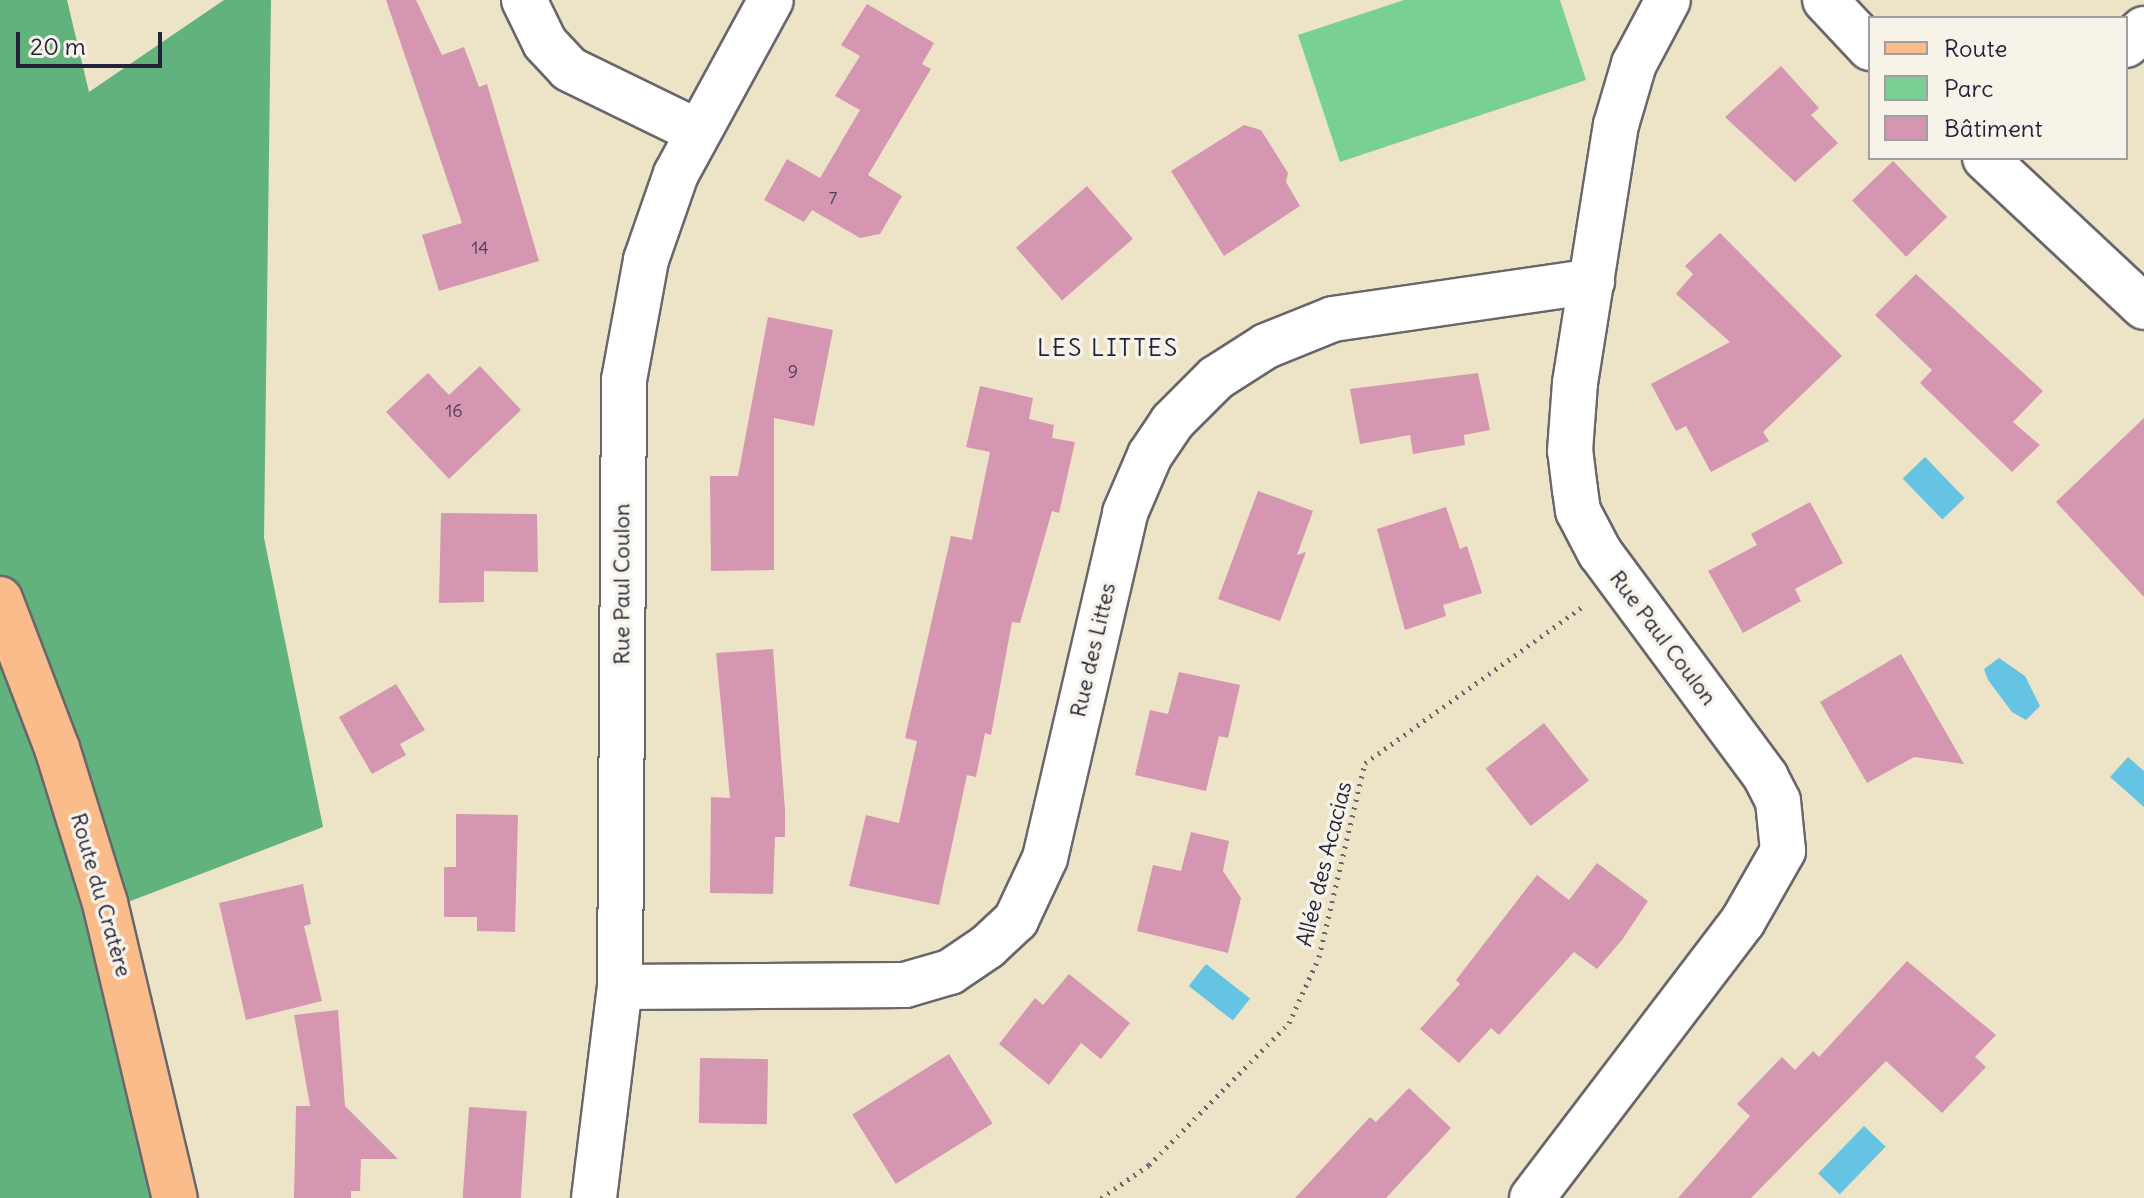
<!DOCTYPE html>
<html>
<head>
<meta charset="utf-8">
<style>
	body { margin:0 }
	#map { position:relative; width:2144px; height:1198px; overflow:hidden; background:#ede4c7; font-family:Delius,sans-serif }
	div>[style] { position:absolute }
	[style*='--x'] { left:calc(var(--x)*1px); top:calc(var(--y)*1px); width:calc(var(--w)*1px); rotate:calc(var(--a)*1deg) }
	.green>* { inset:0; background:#79d095 }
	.forest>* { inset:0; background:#62b27e }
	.water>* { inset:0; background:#65c3e3; transform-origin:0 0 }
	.building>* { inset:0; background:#d596b1; transform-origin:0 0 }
	.path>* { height:5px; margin-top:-2.5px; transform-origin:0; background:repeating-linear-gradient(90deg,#69666c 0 2px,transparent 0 8px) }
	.roads { filter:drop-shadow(2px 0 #69666c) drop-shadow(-2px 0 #69666c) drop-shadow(0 2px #69666c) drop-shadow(0 -2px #69666c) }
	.minor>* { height:44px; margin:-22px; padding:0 22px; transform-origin:22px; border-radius:22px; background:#fff }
	.major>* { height:44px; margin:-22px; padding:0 22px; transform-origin:22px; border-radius:22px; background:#fabc8b }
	span { translate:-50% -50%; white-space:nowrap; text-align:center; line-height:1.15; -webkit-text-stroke:7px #f7f3e8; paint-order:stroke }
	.number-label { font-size:18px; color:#4f3f58 }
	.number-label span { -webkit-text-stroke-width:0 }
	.street-label { font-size:22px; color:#22223b }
	.neighbourhood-label { font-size:24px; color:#22223b; letter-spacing:2px }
	.legend { position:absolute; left:1868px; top:16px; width:260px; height:144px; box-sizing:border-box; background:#f7f3e8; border:2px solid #a29fa3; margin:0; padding:10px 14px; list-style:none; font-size:24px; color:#22223b }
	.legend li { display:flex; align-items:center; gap:16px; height:40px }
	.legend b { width:40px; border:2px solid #a29fa3 }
	.scale { position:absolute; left:16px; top:32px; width:146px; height:36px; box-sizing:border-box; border:4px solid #22223b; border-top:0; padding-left:10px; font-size:24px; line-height:28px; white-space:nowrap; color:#22223b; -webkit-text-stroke:6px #f7f3e8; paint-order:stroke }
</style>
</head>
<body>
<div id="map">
	<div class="green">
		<div style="clip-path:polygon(1404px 0,1560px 0,1586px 80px,1340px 162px,1298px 35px)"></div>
	</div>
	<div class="forest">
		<div style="clip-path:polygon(0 0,67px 0,89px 92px,224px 0,271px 0,264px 538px,323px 827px,97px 914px,161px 1198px,0 1198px)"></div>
	</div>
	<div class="water">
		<div style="left:1925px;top:457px;width:57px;height:31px;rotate:46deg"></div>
		<div style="clip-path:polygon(1999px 658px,2025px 676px,2040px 706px,2026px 720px,2012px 712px,1988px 680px,1984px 669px)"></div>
		<div style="clip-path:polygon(2128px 757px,2144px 771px,2144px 807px,2110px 777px)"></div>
		<div style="left:1206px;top:964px;width:56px;height:28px;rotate:38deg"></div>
		<div style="left:1864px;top:1126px;width:30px;height:66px;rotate:44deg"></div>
	</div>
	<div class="building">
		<div style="clip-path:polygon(386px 0,416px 0,442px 55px,464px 47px,479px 87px,487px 84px,539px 261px,439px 291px,422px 235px,462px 223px)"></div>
		<div style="clip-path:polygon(867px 4px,934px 43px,922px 64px,931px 69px,868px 175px,902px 196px,880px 234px,860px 238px,812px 210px,804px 222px,764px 200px,787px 159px,820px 178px,860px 110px,835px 96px,860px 56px,841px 45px)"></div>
		<div style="clip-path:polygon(1781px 66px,1819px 108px,1811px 115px,1838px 143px,1795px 182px,1725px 117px)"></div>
		<div style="clip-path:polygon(1244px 125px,1261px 130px,1288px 173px,1286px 182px,1300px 206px,1224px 256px,1171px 171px)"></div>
		<div style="left:1893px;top:161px;width:78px;height:57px;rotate:46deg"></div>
		<div style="left:1087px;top:186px;width:70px;height:94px;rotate:49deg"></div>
		<div style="clip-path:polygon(1720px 233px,1842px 356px,1763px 432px,1769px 441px,1711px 472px,1686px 426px,1676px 431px,1651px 384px,1730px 342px,1676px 294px,1693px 274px,1685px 266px)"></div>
		<div style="clip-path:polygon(1916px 274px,2043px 391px,2013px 422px,2040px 445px,2012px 472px,1920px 383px,1932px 370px,1875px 315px)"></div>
		<div style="clip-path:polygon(768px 317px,833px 330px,814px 426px,774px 418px,774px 570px,711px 571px,710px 476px,738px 476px)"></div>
		<div style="clip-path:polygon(480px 366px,521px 410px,449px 479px,386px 412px,428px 373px,449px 395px)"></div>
		<div style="clip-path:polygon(1478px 373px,1490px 430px,1464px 435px,1465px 445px,1413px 454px,1410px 435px,1360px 444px,1350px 389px)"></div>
		<div style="clip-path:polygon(980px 386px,1033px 398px,1029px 419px,1054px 425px,1052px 438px,1075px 442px,1059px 513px,1052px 511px,1020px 623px,1012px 622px,991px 735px,985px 733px,976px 777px,967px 775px,939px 905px,849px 886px,866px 815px,899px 823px,917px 741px,905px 738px,951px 536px,972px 540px,990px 452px,966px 447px)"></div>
		<div style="clip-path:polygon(2144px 418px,2144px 597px,2056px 502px)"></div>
		<div style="clip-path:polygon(1258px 491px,1313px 511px,1297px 555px,1306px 552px,1280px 621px,1218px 599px)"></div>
		<div style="clip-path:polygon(1810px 502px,1843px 563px,1795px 589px,1801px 601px,1743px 633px,1708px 571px,1757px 545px,1751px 534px)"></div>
		<div style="clip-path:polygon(1446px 507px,1460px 549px,1467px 546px,1482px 593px,1443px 605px,1446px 616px,1405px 630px,1377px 529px)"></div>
		<div style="clip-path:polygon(441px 513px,537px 514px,538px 572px,484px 571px,484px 602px,439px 603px)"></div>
		<div style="clip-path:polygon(773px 649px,785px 810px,785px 837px,775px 837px,773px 894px,710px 893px,711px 797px,730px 798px,716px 653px)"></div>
		<div style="clip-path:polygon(1901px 654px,1964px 764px,1914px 757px,1867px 783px,1820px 702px)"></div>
		<div style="clip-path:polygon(1179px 672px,1240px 685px,1228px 738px,1219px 736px,1206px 791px,1135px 775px,1150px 710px,1168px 714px)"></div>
		<div style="clip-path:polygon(396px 684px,425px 730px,400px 744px,406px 755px,372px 774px,339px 717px)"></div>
		<div style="left:1544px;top:723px;width:73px;height:74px;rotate:52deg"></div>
		<div style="clip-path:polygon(456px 814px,518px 815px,515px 932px,477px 931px,477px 917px,444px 917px,444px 867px,456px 867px)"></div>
		<div style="clip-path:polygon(1191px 832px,1229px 841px,1223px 871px,1241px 898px,1228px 953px,1137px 931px,1153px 865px,1181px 871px)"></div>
		<div style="clip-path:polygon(1597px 863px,1648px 901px,1622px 940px,1597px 969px,1574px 952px,1499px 1035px,1491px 1028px,1459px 1063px,1420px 1029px,1460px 984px,1456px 980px,1537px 875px,1569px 900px)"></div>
		<div style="clip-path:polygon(303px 884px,311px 924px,304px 926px,322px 1001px,246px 1020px,219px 903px)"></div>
		<div style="clip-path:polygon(1907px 961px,1996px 1035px,1975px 1057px,1986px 1067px,1942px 1113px,1886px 1061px,1751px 1198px,1678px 1198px,1750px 1116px,1737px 1104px,1782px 1057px,1795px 1070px,1813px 1051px,1819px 1057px)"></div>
		<div style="clip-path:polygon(1069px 974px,1130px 1023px,1101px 1059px,1081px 1043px,1049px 1085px,999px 1044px,1035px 998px,1043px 1005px)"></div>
		<div style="clip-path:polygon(338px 1010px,345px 1106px,398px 1159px,361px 1159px,360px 1191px,351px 1191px,351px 1198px,294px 1198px,296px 1106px,310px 1106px,294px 1015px)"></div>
		<div style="left:949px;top:1054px;width:82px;height:114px;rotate:58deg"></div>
		<div style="left:700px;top:1058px;width:68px;height:65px;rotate:1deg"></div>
		<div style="clip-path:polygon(1409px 1088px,1451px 1128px,1386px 1198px,1295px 1198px,1370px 1117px,1376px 1122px)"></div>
		<div style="left:469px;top:1107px;width:58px;height:91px;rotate:4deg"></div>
	</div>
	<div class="path">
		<div style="--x:1101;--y:1198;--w:58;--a:-34.5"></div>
		<div style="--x:1149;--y:1165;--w:199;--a:-45.4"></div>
		<div style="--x:1289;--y:1023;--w:72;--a:-65.6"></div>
		<div style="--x:1319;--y:957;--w:199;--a:-76.7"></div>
		<div style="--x:1365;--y:763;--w:266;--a:-35.7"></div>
	</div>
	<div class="roads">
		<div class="minor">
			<div style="--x:524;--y:0;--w:48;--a:64"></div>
			<div style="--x:545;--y:43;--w:35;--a:47"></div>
			<div style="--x:569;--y:69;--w:141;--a:26"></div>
			<div style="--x:1825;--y:0;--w:66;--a:46.8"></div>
			<div style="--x:2126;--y:45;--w:24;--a:-42"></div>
			<div style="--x:1985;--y:158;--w:218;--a:43.1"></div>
			<div style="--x:620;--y:987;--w:285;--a:-0.4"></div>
			<div style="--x:905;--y:985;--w:47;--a:-16.1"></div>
			<div style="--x:950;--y:972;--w:45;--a:-34"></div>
			<div style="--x:987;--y:947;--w:40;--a:-43"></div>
			<div style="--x:1016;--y:920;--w:68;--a:-64.9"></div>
			<div style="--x:1045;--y:858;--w:354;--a:-76.9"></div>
			<div style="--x:1125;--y:513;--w:63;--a:-66.7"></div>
			<div style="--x:1150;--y:455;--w:40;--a:-56"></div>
			<div style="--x:1172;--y:422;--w:62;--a:-45"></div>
			<div style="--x:1216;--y:378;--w:59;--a:-32.6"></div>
			<div style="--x:1266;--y:346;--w:72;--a:-21.9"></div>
			<div style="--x:1333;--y:319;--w:262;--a:-8.3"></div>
			<div style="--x:594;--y:1198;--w:213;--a:-83"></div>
			<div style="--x:620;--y:987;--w:607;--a:-89.62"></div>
			<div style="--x:624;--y:380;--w:122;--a:-79.6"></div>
			<div style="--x:646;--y:260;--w:91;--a:-70.8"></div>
			<div style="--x:676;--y:174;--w:198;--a:-61.4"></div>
			<div style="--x:1532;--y:1198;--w:348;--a:-52.7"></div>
			<div style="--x:1743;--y:921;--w:81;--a:-60.3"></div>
			<div style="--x:1783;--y:851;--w:50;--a:-95.7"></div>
			<div style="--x:1778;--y:801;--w:27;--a:-117"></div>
			<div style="--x:1766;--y:777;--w:279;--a:-126.5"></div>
			<div style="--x:1600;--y:553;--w:47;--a:-117.6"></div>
			<div style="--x:1578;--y:511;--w:21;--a:-98"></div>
			<div style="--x:1575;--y:490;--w:39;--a:-97"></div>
			<div style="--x:1570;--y:451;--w:68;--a:-85.8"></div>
			<div style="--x:1575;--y:383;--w:261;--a:-81"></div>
			<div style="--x:1616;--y:125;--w:64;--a:-73.6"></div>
			<div style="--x:1634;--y:64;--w:72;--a:-62"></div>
		</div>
		<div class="major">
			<div style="--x:0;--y:599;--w:160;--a:69.1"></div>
			<div style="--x:57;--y:748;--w:162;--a:72.8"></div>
			<div style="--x:105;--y:903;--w:303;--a:76.7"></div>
		</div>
	</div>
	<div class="number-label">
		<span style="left:833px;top:198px">7</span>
		<span style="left:480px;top:248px">14</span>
		<span style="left:793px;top:372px">9</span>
		<span style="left:454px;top:411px">16</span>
	</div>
	<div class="street-label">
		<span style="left:622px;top:584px;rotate:-90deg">Rue Paul Coulon</span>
		<span style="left:1663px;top:638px;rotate:53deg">Rue Paul Coulon</span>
		<span style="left:1093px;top:650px;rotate:-77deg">Rue des Littes</span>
		<span style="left:1324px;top:864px;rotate:-76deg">Allée des Acacias</span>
		<span style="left:101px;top:895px;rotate:74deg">Route du Cratère</span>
	</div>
	<div class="neighbourhood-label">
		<span style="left:1108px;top:348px">LES LITTES</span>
	</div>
	<ul class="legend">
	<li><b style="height:10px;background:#fabc8b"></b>Route</li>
	<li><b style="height:22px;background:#79d095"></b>Parc</li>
	<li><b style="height:22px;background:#d596b1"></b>Bâtiment</li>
	</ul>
	<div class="scale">20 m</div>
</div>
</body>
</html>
